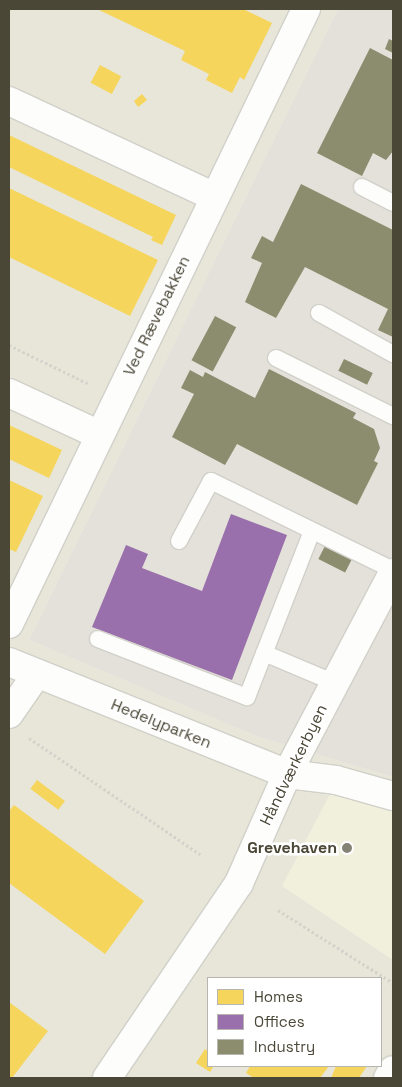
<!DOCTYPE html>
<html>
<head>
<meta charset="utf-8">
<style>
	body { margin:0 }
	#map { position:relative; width:402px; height:1087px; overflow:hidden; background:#f3f2ec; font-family:"Space Grotesk",sans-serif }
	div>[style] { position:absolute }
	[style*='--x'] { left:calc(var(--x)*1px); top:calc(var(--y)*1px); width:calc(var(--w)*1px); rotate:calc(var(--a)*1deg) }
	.residential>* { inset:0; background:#e7e6d9 }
	.industrial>* { inset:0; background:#e3e1da }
	.education>* { inset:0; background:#f1f0dd }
	.homes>* { inset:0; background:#f6d55c; transform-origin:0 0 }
	.offices>* { inset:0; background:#9970ab }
	.industry>* { inset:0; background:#8c8c6e; transform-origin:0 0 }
	.path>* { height:3px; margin-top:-1.5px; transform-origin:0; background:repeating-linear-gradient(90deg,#d3d2cb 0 2.5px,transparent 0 5px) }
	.roads { filter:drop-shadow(1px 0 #d1d0c9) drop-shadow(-1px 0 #d1d0c9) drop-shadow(0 1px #d1d0c9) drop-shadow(0 -1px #d1d0c9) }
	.lane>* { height:16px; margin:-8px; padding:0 8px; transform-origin:8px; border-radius:8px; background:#fdfdfc }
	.street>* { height:28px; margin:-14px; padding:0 14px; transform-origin:14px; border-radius:14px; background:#fdfdfc }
	.dots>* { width:14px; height:14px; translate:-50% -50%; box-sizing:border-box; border:2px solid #fff; border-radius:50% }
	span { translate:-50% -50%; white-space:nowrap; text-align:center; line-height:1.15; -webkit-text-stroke:5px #fff; paint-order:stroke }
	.street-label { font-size:16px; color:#4a4736 }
	.poi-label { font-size:16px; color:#4a4736; font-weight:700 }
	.right { translate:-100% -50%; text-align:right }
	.frame { position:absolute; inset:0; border:10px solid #4a4736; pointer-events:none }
	.legend { position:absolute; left:207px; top:977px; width:175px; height:90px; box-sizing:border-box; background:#fff; border:1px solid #b7b5af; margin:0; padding:6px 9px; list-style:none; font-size:15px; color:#4a4736 }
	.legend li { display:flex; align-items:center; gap:10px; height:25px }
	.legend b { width:25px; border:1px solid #b7b5af }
</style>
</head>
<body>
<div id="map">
	<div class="residential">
		<div style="clip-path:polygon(evenodd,9px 9px,338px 9px,29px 640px,259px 737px,393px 777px,393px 1078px,9px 1078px,9px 9px,208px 978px,381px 978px,381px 1066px,208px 1066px,208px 978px)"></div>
	</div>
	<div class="industrial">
		<div style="clip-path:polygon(338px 9px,393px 9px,393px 777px,259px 737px,29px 640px)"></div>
	</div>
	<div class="education">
		<div style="clip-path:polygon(330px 794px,393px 811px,393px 960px,282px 886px)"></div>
	</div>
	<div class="homes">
		<div style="clip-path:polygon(97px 9px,243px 9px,272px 23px,244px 80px,240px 77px,232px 93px,206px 80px,209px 74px,181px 60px,185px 51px)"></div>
		<div style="left:100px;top:65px;width:24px;height:20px;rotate:28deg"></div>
		<div style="clip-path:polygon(142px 94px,147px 100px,138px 107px,134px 101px)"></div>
		<div style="clip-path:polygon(9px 135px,176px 215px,162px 245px,151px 240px,153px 237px,9px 167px)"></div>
		<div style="clip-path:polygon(9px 188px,158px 260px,130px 316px,9px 257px)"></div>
		<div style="clip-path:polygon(9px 425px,62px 450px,49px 478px,9px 459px)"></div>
		<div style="clip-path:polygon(9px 480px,43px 496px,16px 552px,9px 549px)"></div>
		<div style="left:37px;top:780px;width:35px;height:11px;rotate:37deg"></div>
		<div style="clip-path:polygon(14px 805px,144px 901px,105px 954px,9px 883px,9px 811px)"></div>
		<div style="clip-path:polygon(9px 1002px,48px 1031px,12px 1078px,9px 1078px)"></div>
		<div style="clip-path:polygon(205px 1049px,208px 1051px,208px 1066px,213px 1067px,210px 1072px,196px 1063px)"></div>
		<div style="clip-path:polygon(250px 1066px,329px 1066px,320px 1078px,254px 1078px,246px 1073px)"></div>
		<div style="clip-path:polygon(336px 1066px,367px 1066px,359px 1078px,331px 1078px)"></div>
	</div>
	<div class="offices">
		<div style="clip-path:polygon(231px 514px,287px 535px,232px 680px,92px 627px,126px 545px,148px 554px,142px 568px,202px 591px)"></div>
	</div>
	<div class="industry">
		<div style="clip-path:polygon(389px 39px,393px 41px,393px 53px,385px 49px)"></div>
		<div style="clip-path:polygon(370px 48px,393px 60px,393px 151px,386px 160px,373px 153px,362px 176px,317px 153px)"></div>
		<div style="clip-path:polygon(301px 184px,393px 230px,393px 337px,378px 330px,388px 309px,305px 267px,276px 318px,245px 302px,262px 263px,251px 258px,262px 236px,273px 242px)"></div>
		<div style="left:215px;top:316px;width:24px;height:50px;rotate:28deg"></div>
		<div style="left:344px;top:359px;width:32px;height:13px;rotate:26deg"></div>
		<div style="clip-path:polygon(269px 369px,356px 413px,353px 418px,374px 429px,380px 448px,374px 461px,378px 463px,357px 505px,237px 444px,225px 465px,172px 437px,194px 394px,181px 388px,190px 370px,203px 377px,205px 372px,255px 398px)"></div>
		<div style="left:327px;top:542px;width:30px;height:19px;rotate:27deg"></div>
	</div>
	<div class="path">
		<div style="--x:9;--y:345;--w:89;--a:26"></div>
		<div style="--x:29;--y:738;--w:207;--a:34.2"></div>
		<div style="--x:278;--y:910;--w:136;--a:32.4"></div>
	</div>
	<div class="roads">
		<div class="lane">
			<div style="--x:362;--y:187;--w:35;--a:27"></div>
			<div style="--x:319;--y:313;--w:85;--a:29"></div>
			<div style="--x:276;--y:358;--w:131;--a:26.4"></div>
			<div style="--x:179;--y:541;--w:68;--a:-61.9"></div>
			<div style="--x:211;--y:481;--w:203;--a:26.1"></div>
			<div style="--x:98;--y:639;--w:160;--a:21.3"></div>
			<div style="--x:247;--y:697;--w:178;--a:-68.6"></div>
			<div style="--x:264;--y:653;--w:77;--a:22.9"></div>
		</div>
		<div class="street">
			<div style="--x:9;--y:101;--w:227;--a:25"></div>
			<div style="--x:9;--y:393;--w:100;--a:24.8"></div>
			<div style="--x:9;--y:624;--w:683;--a:-64.22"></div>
			<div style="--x:9;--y:662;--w:300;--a:21.9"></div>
			<div style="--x:287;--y:774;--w:49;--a:7"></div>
			<div style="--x:336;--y:780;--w:59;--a:15.7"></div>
			<div style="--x:9;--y:714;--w:47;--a:-55.3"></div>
			<div style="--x:107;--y:1078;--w:235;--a:-55.9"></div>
			<div style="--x:239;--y:883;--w:119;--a:-66.2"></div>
			<div style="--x:287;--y:774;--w:227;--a:-62.2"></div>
			<div style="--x:388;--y:1078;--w:9;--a:-58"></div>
		</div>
	</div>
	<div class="dots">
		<div style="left:347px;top:848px;background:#858376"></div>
	</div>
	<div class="street-label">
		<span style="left:157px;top:316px;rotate:-64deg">Ved Rævebakken</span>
		<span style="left:161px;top:724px;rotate:22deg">Hedelyparken</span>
		<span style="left:294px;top:765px;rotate:-64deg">Håndværkerbyen</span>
	</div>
	<div class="poi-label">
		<span class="right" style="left:337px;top:848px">Grevehaven</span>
	</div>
	<div class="frame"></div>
	<ul class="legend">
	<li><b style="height:14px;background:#f6d55c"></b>Homes</li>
	<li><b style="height:14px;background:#9970ab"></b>Offices</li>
	<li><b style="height:14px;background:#8c8c6e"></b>Industry</li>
	</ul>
</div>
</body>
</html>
